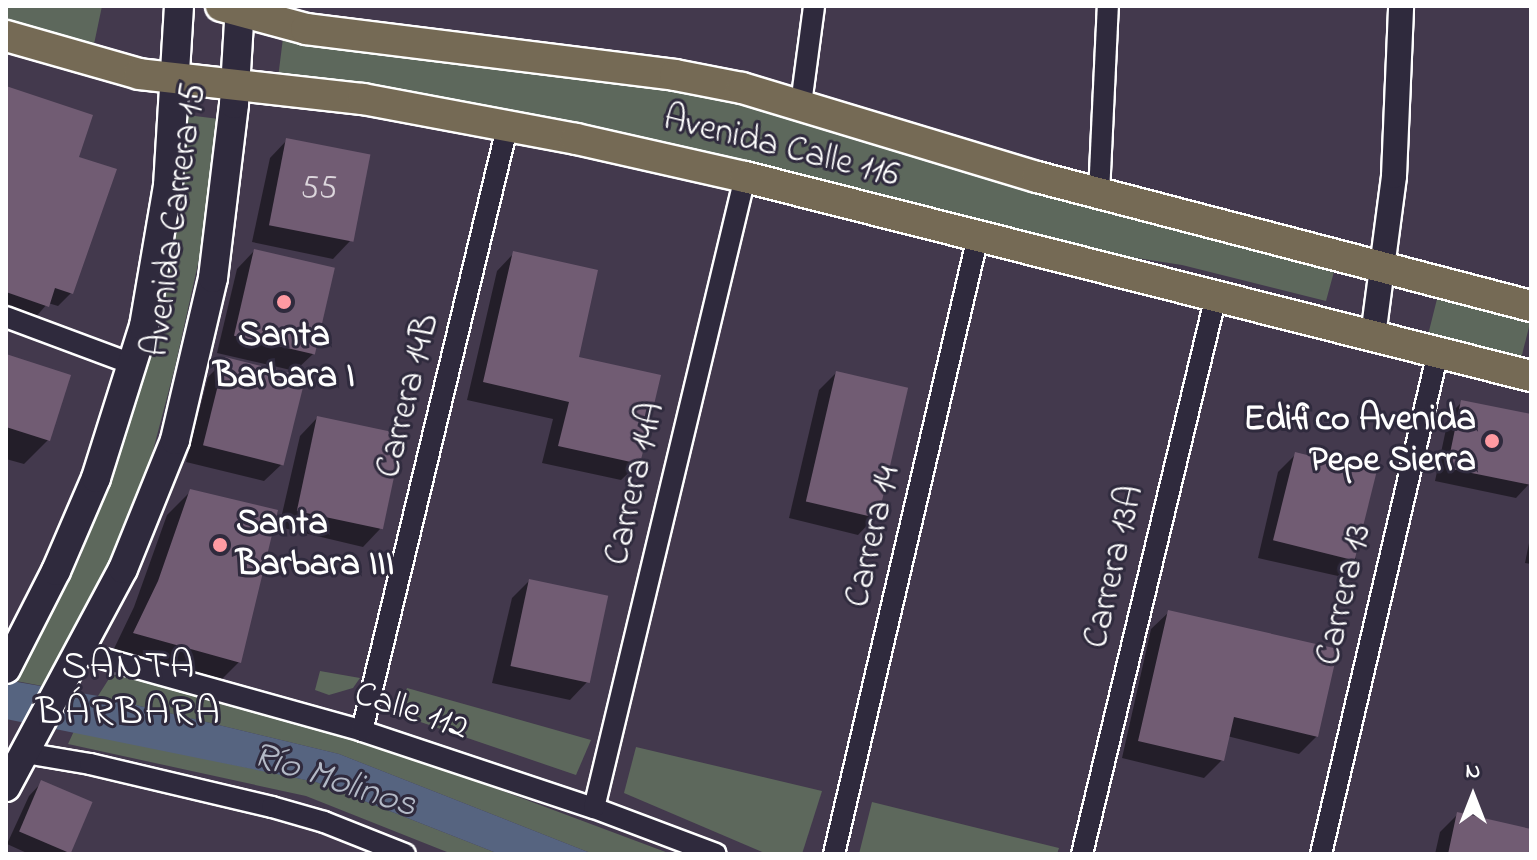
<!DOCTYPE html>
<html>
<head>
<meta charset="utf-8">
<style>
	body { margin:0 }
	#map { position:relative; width:1537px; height:860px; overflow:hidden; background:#43394d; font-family:"Indie Flower",sans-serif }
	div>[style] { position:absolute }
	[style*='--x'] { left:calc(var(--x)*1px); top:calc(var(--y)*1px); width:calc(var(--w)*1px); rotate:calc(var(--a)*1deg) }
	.green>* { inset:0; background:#5d685c; transform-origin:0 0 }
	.water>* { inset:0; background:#566480 }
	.shadow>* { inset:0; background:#0007 }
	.building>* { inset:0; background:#715c73; transform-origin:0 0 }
	.roads { filter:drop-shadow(2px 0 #fff) drop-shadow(-2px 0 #fff) drop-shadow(0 2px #fff) drop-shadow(0 -2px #fff) }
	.minor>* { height:20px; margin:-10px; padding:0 10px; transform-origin:10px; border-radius:10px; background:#2f2a3d }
	.tertiary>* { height:24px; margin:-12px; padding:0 12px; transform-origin:12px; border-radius:12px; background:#2f2a3d }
	.secondary>* { height:28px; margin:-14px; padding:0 14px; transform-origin:14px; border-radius:14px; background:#2f2a3d }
	.primary>* { height:30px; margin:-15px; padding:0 15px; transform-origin:15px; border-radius:15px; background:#756a55 }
	.dots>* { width:22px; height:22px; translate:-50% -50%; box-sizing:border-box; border:4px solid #2f2a3d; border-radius:50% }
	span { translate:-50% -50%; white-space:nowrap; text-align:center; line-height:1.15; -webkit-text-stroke:6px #2f2a3d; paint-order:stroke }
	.number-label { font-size:32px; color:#dcd6dc }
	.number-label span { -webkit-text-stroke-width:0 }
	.street-label { font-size:36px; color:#fff }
	.poi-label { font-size:36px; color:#fff; font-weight:700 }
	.right { translate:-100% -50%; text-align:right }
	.left { translate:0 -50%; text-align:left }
	.water-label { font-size:38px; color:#b3b9c6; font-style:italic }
	.quarter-label { font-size:40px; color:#fff; letter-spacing:2px }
	.frame { position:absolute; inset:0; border:8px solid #fff; pointer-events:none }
	.north { position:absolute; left:1433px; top:756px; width:80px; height:80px; -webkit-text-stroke:6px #2f2a3d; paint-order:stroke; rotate:0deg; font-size:22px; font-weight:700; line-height:32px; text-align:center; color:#fff }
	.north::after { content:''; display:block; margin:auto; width:28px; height:36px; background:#fff; clip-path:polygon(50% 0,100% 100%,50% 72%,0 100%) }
</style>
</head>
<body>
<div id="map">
	<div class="green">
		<div style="clip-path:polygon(6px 6px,102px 6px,93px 49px,6px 24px)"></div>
		<div style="clip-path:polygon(283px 38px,730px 99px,1335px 268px,1326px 301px,1182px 265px,1098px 252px,687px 149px,543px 117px,432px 97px,278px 78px)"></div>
		<div style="clip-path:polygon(187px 115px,219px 119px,204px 237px,175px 367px,140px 500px,48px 687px,16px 681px,80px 558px,137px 398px,159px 316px,178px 211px)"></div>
		<div style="left:1438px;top:295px;width:96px;height:42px;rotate:14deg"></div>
		<div style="clip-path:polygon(320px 671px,360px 678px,353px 688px,329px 695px,315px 690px)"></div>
		<div style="clip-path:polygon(112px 674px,345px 732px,671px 854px,593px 854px,339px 754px,98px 696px)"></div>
		<div style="clip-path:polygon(407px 688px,591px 740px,576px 775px,397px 714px)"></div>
		<div style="clip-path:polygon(74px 731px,316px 782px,499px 854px,452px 854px,306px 796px,68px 744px)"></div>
		<div style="clip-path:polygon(636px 747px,822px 791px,802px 854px,767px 854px,624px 793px)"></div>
		<div style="clip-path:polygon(872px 802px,1059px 848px,1057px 854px,859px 854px)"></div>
	</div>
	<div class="water">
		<div style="clip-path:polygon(6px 680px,98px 696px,339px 754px,593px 854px,499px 854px,316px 782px,6px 719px)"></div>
	</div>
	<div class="shadow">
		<div style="clip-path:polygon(6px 88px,76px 158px,71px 293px,58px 306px,48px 303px,34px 319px,6px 309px)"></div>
		<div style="clip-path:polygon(287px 140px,350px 241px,333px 259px,252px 242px,270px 158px)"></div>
		<div style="clip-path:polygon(254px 251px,313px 354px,295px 371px,217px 353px,237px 269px)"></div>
		<div style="clip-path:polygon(514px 253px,639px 463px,621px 480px,542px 463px,553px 419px,467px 400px,497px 271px)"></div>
		<div style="clip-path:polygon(6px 357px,48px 440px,24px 464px,6px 459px)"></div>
		<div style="clip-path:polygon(225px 360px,282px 464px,264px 481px,186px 462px,208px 377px)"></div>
		<div style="clip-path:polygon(836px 373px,875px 517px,858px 535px,789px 518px,819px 390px)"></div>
		<div style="clip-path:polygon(1462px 402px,1531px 416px,1531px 477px,1529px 484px,1516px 498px,1435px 481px,1449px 415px)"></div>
		<div style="clip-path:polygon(317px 418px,380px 529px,363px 547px,279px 527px,300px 436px)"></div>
		<div style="clip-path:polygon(1295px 455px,1356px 559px,1338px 576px,1258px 558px,1278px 472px)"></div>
		<div style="clip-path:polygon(191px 491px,239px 662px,215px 686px,110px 657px,134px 607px,167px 515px)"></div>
		<div style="clip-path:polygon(1531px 533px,1531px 564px,1525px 563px)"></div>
		<div style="clip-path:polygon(529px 581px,587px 682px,570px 700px,492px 683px,512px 598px)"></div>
		<div style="clip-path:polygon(1169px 612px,1317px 736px,1299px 754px,1227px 736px,1222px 760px,1204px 778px,1122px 758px,1151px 629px)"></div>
		<div style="clip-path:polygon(42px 782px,67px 852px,65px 854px,29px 854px,7px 844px,29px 796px)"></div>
		<div style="clip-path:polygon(1458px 814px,1531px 831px,1531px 854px,1435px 854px,1440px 832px)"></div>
	</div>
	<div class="building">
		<div style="clip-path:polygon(6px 86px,93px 115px,79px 157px,117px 169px,73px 294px,55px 288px,49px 307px,6px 292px)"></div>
		<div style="left:286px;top:138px;width:86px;height:89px;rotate:11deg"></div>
		<div style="left:254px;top:249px;width:83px;height:89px;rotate:13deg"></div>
		<div style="clip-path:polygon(513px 251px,598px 270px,579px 357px,661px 375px,640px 464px,558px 446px,569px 402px,483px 382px)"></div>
		<div style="clip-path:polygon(6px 354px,71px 375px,50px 441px,6px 427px)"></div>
		<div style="left:225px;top:357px;width:83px;height:91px;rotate:14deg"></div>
		<div style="left:836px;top:371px;width:74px;height:134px;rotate:13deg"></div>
		<div style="clip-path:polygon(1461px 400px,1531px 414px,1531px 485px,1447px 468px)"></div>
		<div style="left:317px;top:416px;width:88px;height:97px;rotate:12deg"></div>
		<div style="left:1295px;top:452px;width:84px;height:91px;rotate:14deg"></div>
		<div style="clip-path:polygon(190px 489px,278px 510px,241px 663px,133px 633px,158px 581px)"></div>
		<div style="left:529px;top:579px;width:81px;height:89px;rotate:12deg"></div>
		<div style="clip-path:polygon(1168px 610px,1338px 649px,1318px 737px,1234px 717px,1224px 761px,1138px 741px)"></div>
		<div style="left:41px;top:780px;width:56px;height:56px;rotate:23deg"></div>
		<div style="clip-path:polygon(1457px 812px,1531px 829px,1531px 854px,1448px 854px)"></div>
	</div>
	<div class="roads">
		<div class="minor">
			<div style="--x:801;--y:104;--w:99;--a:-82.4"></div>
			<div style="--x:1099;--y:194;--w:188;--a:-87.3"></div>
			<div style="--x:6;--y:317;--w:134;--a:20.5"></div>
			<div style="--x:80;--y:652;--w:293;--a:15.6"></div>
			<div style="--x:362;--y:731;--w:244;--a:18.4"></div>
			<div style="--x:594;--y:808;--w:130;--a:20.7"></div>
			<div style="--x:362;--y:731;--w:624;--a:-76.48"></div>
			<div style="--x:25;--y:753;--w:66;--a:9.6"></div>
			<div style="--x:90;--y:764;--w:187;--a:13.3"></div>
			<div style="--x:272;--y:807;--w:54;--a:16.1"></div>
			<div style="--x:324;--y:822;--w:87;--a:21.6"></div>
			<div style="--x:594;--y:808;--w:649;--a:-76.54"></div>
			<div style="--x:834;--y:854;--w:635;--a:-76.88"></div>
			<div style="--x:1082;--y:854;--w:574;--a:-76.5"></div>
			<div style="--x:1321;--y:854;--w:515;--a:-76.88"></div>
		</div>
		<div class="tertiary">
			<div style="--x:1373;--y:336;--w:161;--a:-82.5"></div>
			<div style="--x:1394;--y:176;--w:170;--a:-87.6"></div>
		</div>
		<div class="secondary">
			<div style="--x:6;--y:669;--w:110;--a:-63"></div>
			<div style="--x:56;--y:571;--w:101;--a:-66.7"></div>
			<div style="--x:96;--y:478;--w:159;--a:-72.5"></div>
			<div style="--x:144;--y:326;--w:142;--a:-80.3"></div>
			<div style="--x:168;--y:186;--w:180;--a:-86.5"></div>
			<div style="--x:6;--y:787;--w:247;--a:-61.8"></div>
			<div style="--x:123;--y:569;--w:139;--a:-68"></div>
			<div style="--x:175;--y:440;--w:166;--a:-76.8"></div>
			<div style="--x:213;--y:278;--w:175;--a:-83.1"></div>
			<div style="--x:234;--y:104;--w:98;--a:-86.5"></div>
		</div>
		<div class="primary">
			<div style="--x:221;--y:6;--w:88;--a:15.1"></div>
			<div style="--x:306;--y:29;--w:372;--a:7.1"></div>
			<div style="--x:675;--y:75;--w:68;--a:11"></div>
			<div style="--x:742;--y:88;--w:308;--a:16.8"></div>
			<div style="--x:1037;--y:177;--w:511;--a:14.64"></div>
			<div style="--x:6;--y:36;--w:138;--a:15.9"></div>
			<div style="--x:139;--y:74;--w:225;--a:6.4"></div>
			<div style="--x:363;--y:99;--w:217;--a:10.6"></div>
			<div style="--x:576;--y:139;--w:173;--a:12.7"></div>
			<div style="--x:745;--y:177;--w:811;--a:14.21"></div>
		</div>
	</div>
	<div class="dots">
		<div style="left:284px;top:302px;background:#ff9aa2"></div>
		<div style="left:1492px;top:441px;background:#ff9aa2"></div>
		<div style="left:220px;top:545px;background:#ff9aa2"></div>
	</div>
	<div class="number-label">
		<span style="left:319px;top:190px">55</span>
	</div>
	<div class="street-label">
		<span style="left:781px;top:148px;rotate:14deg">Avenida Calle 116</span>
		<span style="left:176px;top:220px;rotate:-82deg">Avenida Carrera 15</span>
		<span style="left:409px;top:396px;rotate:-76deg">Carrera 14B</span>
		<span style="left:636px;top:484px;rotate:-77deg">Carrera 14A</span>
		<span style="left:874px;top:537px;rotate:-77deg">Carrera 14</span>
		<span style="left:1115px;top:567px;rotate:-77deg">Carrera 13A</span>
		<span style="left:1345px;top:595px;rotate:-77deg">Carrera 13</span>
		<span style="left:411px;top:712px;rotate:18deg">Calle 112</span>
	</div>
	<div class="poi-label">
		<span style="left:284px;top:357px">Santa<br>Barbara I</span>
		<span class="right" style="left:1476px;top:441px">Edifico Avenida<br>Pepe Sierra</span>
		<span class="left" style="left:236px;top:545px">Santa<br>Barbara III</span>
	</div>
	<div class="water-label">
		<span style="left:334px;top:782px;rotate:18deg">Río Molinos</span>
	</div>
	<div class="quarter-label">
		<span style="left:129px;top:691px">SANTA<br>BÁRBARA</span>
	</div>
	<div class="frame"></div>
	<div class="north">N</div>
</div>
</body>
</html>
